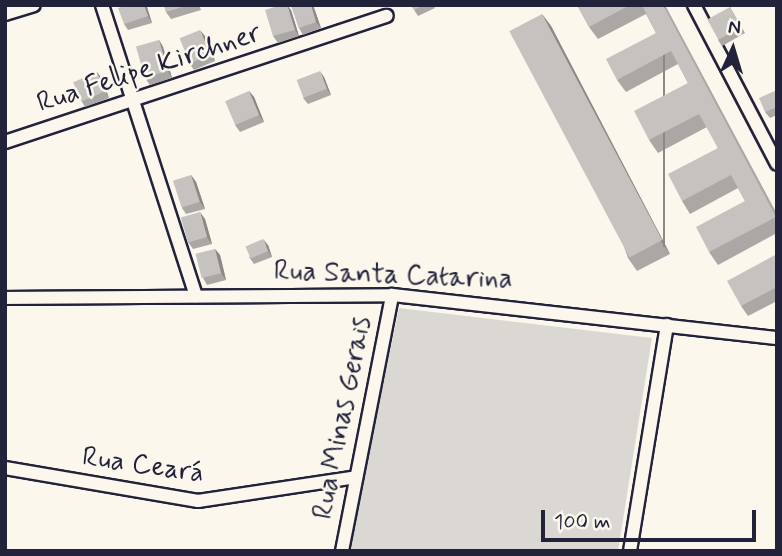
<!DOCTYPE html>
<html>
<head>
<meta charset="utf-8">
<style>
	body { margin:0 }
	#map { position:relative; width:782px; height:556px; overflow:hidden; background:#fbf7ec; font-family:Mynerve,sans-serif }
	div>[style] { position:absolute }
	[style*='--x'] { left:calc(var(--x)*1px); top:calc(var(--y)*1px); width:calc(var(--w)*1px); rotate:calc(var(--a)*1deg) }
	.green>* { inset:0; background:#dbd8d3 }
	.roads { filter:drop-shadow(2px 0 #22223b) drop-shadow(-2px 0 #22223b) drop-shadow(0 2px #22223b) drop-shadow(0 -2px #22223b) }
	.minor>* { height:12px; margin:-6px; padding:0 6px; transform-origin:6px; border-radius:6px; background:#fbf7ec }
	.wall>* { inset:0; background:#aaa7a5 }
	.shaded-wall>* { inset:0; background:#8b8886; transform-origin:0 0 }
	.building>* { inset:0; background:#c6c2c0; transform-origin:0 0 }
	span { translate:-50% -50%; white-space:nowrap; text-align:center; line-height:1.15; -webkit-text-stroke:5px #fbf7ec; paint-order:stroke }
	.street-label { font-size:28px; color:#22223b }
	.frame { position:absolute; inset:0; border:7px solid #22223b; pointer-events:none }
	.north { position:absolute; left:698px; top:14px; width:70px; height:70px; -webkit-text-stroke:5px #fbf7ec; paint-order:stroke; rotate:4deg; font-size:19px; font-weight:700; line-height:28px; text-align:center; color:#22223b }
	.north::after { content:''; display:block; margin:auto; width:24px; height:32px; background:#22223b; clip-path:polygon(50% 0,100% 100%,50% 72%,0 100%) }
	.scale { position:absolute; left:541px; top:510px; width:215px; height:32px; box-sizing:border-box; border:4px solid #22223b; border-top:0; padding-left:9px; font-size:21px; line-height:24px; white-space:nowrap; color:#22223b; -webkit-text-stroke:5px #fbf7ec; paint-order:stroke }
</style>
</head>
<body>
<div id="map">
	<div class="green">
		<div style="clip-path:polygon(399px 308px,652px 338px,618px 551px,349px 551px)"></div>
	</div>
	<div class="roads">
		<div class="minor">
			<div style="--x:102;--y:5;--w:306;--a:72.1"></div>
			<div style="--x:694;--y:5;--w:179;--a:62.4"></div>
			<div style="--x:5;--y:14;--w:30;--a:-17"></div>
			<div style="--x:5;--y:142;--w:402;--a:-18.3"></div>
			<div style="--x:5;--y:298;--w:387;--a:-0.4"></div>
			<div style="--x:392;--y:295;--w:387;--a:6.4"></div>
			<div style="--x:5;--y:468;--w:196;--a:9.7"></div>
			<div style="--x:198;--y:501;--w:160;--a:-8.6"></div>
			<div style="--x:342;--y:551;--w:261;--a:-78.9"></div>
			<div style="--x:630;--y:551;--w:229;--a:-80.7"></div>
		</div>
	</div>
	<div class="wall">
		<div style="clip-path:polygon(127px 5px,146px 5px,152px 23px,128px 30px,124px 24px)"></div>
		<div style="clip-path:polygon(164px 5px,199px 5px,201px 10px,171px 19px,166px 12px)"></div>
		<div style="clip-path:polygon(291px 5px,313px 5px,321px 28px,303px 35px,299px 28px)"></div>
		<div style="clip-path:polygon(411px 5px,433px 5px,435px 8px,418px 16px)"></div>
		<div style="clip-path:polygon(577px 5px,665px 5px,777px 214px,777px 233px,718px 265px,709px 252px,745px 201px,738px 188px,690px 214px,682px 201px,718px 148px,707px 127px,658px 153px,649px 140px,688px 83px,678px 64px,626px 92px,617px 80px,656px 33px,646px 14px,598px 39px,589px 27px)"></div>
		<div style="clip-path:polygon(730px 7px,745px 33px,722px 46px,718px 40px)"></div>
		<div style="clip-path:polygon(291px 10px,299px 36px,278px 43px,273px 36px)"></div>
		<div style="clip-path:polygon(542px 14px,551px 26px,670px 254px,637px 271px,628px 258px)"></div>
		<div style="clip-path:polygon(205px 36px,215px 61px,194px 70px,189px 63px)"></div>
		<div style="clip-path:polygon(159px 40px,163px 47px,172px 78px,150px 85px,145px 78px)"></div>
		<div style="clip-path:polygon(97px 72px,102px 79px,109px 98px,85px 107px,81px 100px)"></div>
		<div style="clip-path:polygon(324px 77px,331px 95px,308px 104px,303px 98px)"></div>
		<div style="clip-path:polygon(777px 90px,777px 115px,770px 118px,765px 112px)"></div>
		<div style="clip-path:polygon(249px 91px,254px 97px,264px 122px,240px 132px,235px 125px)"></div>
		<div style="clip-path:polygon(191px 175px,196px 182px,205px 209px,186px 214px,182px 208px)"></div>
		<div style="clip-path:polygon(205px 219px,212px 244px,193px 249px,188px 242px)"></div>
		<div style="clip-path:polygon(268px 245px,272px 257px,254px 264px,249px 257px)"></div>
		<div style="clip-path:polygon(215px 249px,220px 255px,226px 280px,207px 285px,203px 278px)"></div>
		<div style="clip-path:polygon(777px 254px,777px 301px,748px 316px,741px 306px)"></div>
	</div>
	<div class="shaded-wall">
		<div style="clip-path:polygon(144px 5px,147px 7px,152px 23px,148px 16px)"></div>
		<div style="clip-path:polygon(287px 5px,291px 10px,299px 36px,295px 30px)"></div>
		<div style="clip-path:polygon(311px 5px,313px 5px,321px 28px,316px 22px)"></div>
		<div style="left:663px;top:5px;width:2px;height:242px"></div>
		<div style="clip-path:polygon(542px 14px,551px 26px,670px 254px,661px 241px)"></div>
		<div style="clip-path:polygon(200px 30px,205px 36px,215px 61px,210px 55px)"></div>
		<div style="clip-path:polygon(159px 40px,163px 47px,172px 78px,168px 71px)"></div>
		<div style="clip-path:polygon(320px 71px,324px 77px,331px 95px,327px 89px)"></div>
		<div style="clip-path:polygon(97px 72px,102px 79px,109px 98px,105px 91px)"></div>
		<div style="clip-path:polygon(249px 91px,254px 97px,264px 122px,259px 115px)"></div>
		<div style="clip-path:polygon(191px 175px,196px 182px,205px 209px,200px 202px)"></div>
		<div style="clip-path:polygon(200px 212px,205px 219px,212px 244px,207px 237px)"></div>
		<div style="clip-path:polygon(263px 239px,268px 245px,272px 257px,268px 251px)"></div>
		<div style="clip-path:polygon(215px 249px,220px 255px,226px 280px,221px 273px)"></div>
	</div>
	<div class="building">
		<div style="clip-path:polygon(127px 5px,144px 5px,148px 16px,124px 24px,118px 8px)"></div>
		<div style="clip-path:polygon(164px 5px,189px 5px,166px 12px)"></div>
		<div style="clip-path:polygon(281px 5px,287px 5px,295px 30px,273px 36px,265px 10px)"></div>
		<div style="clip-path:polygon(291px 5px,311px 5px,316px 22px,299px 28px)"></div>
		<div style="clip-path:polygon(411px 5px,423px 5px,414px 10px)"></div>
		<div style="clip-path:polygon(577px 5px,630px 5px,589px 27px)"></div>
		<div style="clip-path:polygon(642px 5px,663px 5px,776px 217px,709px 252px,696px 227px,745px 201px,731px 175px,682px 201px,668px 174px,718px 148px,699px 114px,649px 140px,634px 111px,688px 83px,671px 51px,617px 80px,606px 59px,656px 33px)"></div>
		<div style="left:730px;top:7px;width:23px;height:26px;rotate:61deg"></div>
		<div style="left:542px;top:14px;width:256px;height:37px;rotate:62deg"></div>
		<div style="left:200px;top:30px;width:27px;height:22px;rotate:68deg"></div>
		<div style="left:159px;top:40px;width:32px;height:24px;rotate:74deg"></div>
		<div style="left:320px;top:71px;width:19px;height:25px;rotate:69deg"></div>
		<div style="left:97px;top:72px;width:21px;height:26px;rotate:67deg"></div>
		<div style="clip-path:polygon(777px 90px,777px 107px,765px 112px,759px 98px)"></div>
		<div style="left:249px;top:91px;width:26px;height:26px;rotate:67deg"></div>
		<div style="left:191px;top:175px;width:28px;height:19px;rotate:72deg"></div>
		<div style="left:200px;top:212px;width:26px;height:20px;rotate:74deg"></div>
		<div style="left:263px;top:239px;width:13px;height:19px;rotate:67deg"></div>
		<div style="left:215px;top:249px;width:25px;height:20px;rotate:76deg"></div>
		<div style="clip-path:polygon(777px 254px,777px 287px,741px 306px,727px 281px)"></div>
	</div>
	<div class="street-label">
		<span style="left:149px;top:69px;rotate:-18deg">Rua Felipe Kirchner</span>
		<span style="left:393px;top:276px;rotate:2deg">Rua Santa Catarina</span>
		<span style="left:343px;top:418px;rotate:-79deg">Rua Minas Gerais</span>
		<span style="left:143px;top:466px;rotate:8deg">Rua Ceará</span>
	</div>
	<div class="frame"></div>
	<div class="north">N</div>
	<div class="scale">100 m</div>
</div>
</body>
</html>
